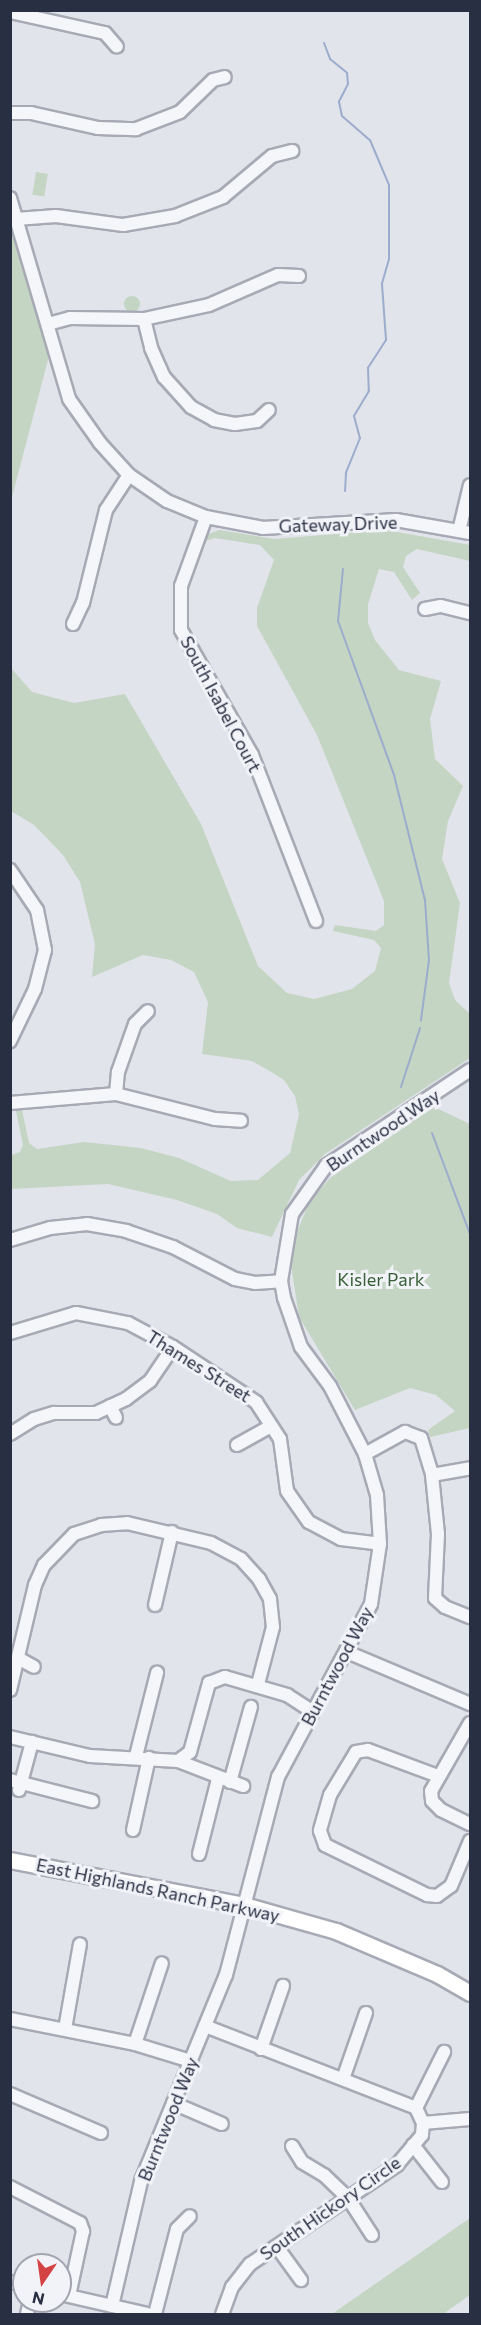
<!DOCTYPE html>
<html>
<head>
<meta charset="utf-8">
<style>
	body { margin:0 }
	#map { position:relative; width:481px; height:2325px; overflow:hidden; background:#e2e4eb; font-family:Commissioner,sans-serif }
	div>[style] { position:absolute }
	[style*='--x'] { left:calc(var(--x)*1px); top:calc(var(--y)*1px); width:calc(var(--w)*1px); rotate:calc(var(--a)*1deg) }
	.green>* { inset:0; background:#c4d5c3; transform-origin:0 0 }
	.round { border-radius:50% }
	.stream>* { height:2px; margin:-1px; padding:0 1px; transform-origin:1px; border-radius:1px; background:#9caccc }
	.roads { filter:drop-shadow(2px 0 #a7aab5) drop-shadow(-2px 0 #a7aab5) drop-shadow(0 2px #a7aab5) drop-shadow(0 -2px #a7aab5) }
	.minor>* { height:12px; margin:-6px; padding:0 6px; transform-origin:6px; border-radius:6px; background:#f5f6f9 }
	.major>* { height:15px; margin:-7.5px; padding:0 7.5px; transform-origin:7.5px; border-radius:7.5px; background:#fff }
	span { translate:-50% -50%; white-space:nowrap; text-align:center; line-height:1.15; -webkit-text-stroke:6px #f2f3f8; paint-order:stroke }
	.street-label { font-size:18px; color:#292f43 }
	.park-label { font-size:18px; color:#376036 }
	.frame { position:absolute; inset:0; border:12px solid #292f43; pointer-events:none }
	.north { position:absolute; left:12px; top:2253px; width:60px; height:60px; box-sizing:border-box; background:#f2f3f8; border:2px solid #a2a5b0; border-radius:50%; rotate:193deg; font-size:16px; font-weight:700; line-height:24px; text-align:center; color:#292f43 }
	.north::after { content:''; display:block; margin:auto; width:21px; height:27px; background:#d44343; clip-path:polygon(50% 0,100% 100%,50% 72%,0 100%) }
</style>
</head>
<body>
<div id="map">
	<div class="green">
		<div style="left:36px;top:172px;width:12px;height:23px;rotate:9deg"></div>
		<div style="clip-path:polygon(11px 230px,49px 356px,11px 501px,10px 230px)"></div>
		<div class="round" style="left:124px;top:296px;width:16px;height:16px"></div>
		<div style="clip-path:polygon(219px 530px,274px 539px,386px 530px,470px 545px,470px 561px,417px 549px,406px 556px,403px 567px,420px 593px,412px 600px,394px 572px,379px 569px,368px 604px,368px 623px,375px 640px,399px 670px,441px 681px,430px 719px,435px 759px,463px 786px,448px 821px,442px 859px,460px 903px,449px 983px,455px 1000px,470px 1014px,470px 1058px,325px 1154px,299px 1180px,272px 1237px,237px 1228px,217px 1214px,177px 1200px,108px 1184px,11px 1189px,11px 1155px,20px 1152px,23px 1145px,16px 1111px,22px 1110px,29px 1143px,37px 1149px,84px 1142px,141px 1148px,179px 1158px,231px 1181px,258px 1180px,290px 1153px,299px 1114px,295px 1096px,284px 1080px,268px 1070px,252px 1061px,202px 1054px,208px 1002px,194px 972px,171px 960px,143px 955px,92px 977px,95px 944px,80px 882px,63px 855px,34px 825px,11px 811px,11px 668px,32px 692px,74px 703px,125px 694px,201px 824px,258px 966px,287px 993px,314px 999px,352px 989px,375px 971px,381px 948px,374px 940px,333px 931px,335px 925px,376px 931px,384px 925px,384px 901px,317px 735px,257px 626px,257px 608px,274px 560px,260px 545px,215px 538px,205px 541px,209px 534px)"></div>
		<div style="clip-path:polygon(434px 1107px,470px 1124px,470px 1428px,430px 1437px,428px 1430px,455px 1411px,436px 1395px,410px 1388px,355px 1410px,299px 1317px,291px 1265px,296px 1234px,309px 1203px,330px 1178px)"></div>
		<div style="clip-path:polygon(470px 2218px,470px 2295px,443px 2314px,332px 2314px)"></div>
	</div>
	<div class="stream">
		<div style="--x:324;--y:43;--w:17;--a:69"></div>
		<div style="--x:330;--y:59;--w:22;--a:39"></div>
		<div style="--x:347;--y:73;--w:11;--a:85"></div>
		<div style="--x:348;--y:84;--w:20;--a:117"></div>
		<div style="--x:339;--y:102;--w:14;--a:78"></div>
		<div style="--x:342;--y:116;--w:37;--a:41"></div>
		<div style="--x:370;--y:140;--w:49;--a:67.1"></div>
		<div style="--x:389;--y:185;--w:74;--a:90"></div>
		<div style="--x:389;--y:259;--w:26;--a:106"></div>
		<div style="--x:382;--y:284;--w:56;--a:85.9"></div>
		<div style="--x:386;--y:340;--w:33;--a:123"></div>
		<div style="--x:368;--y:368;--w:23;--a:88"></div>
		<div style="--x:369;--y:391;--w:29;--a:121"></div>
		<div style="--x:354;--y:416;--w:23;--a:75"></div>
		<div style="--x:360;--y:438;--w:38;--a:112"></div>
		<div style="--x:346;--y:473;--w:18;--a:93"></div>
		<div style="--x:343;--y:569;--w:52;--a:95.5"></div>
		<div style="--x:338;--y:621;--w:164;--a:70"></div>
		<div style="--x:394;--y:775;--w:129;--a:76.1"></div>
		<div style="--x:425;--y:900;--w:60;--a:86.2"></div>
		<div style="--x:429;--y:960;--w:61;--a:97.6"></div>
		<div style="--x:401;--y:1087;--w:62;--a:-72.1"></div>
		<div style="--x:432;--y:1133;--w:108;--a:69.4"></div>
	</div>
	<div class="roads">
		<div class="minor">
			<div style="--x:10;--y:12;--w:97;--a:12.5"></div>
			<div style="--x:105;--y:33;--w:18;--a:49"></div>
			<div style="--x:10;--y:113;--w:21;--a:0"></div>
			<div style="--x:31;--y:113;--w:69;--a:12.6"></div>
			<div style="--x:98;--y:128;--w:38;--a:2"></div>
			<div style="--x:136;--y:129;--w:47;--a:-21.1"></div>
			<div style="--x:180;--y:112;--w:46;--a:-44.1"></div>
			<div style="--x:213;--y:80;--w:12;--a:-14"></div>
			<div style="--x:10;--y:198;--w:209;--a:73.6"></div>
			<div style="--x:69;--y:399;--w:54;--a:54.8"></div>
			<div style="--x:100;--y:443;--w:43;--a:47.8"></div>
			<div style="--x:129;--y:475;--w:46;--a:34.4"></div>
			<div style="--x:167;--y:501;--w:42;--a:22.3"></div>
			<div style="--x:206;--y:517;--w:58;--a:10.9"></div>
			<div style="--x:263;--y:528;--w:133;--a:-3.4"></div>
			<div style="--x:396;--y:520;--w:75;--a:10"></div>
			<div style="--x:16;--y:219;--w:40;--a:-4.3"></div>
			<div style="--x:56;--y:216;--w:68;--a:7.7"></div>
			<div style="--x:123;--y:225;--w:53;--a:-9.8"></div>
			<div style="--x:175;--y:216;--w:52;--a:-21.6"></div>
			<div style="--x:223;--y:197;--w:64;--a:-39.9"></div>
			<div style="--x:272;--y:156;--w:21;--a:-14"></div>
			<div style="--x:144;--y:319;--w:30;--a:76"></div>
			<div style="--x:151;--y:348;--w:32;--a:66"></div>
			<div style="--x:164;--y:377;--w:40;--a:48"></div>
			<div style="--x:191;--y:407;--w:26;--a:29"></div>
			<div style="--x:214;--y:420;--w:21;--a:11"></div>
			<div style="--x:235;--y:424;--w:22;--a:-8"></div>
			<div style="--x:257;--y:421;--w:16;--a:-43"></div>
			<div style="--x:48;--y:324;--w:23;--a:-15"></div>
			<div style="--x:70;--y:318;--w:74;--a:0.8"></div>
			<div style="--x:144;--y:319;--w:66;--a:-12.2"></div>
			<div style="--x:209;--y:305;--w:75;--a:-23.5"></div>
			<div style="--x:278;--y:275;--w:21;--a:3"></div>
			<div style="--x:206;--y:517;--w:73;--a:109.9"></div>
			<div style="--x:181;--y:586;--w:44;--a:90"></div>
			<div style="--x:181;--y:630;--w:144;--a:60.4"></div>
			<div style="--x:252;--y:755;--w:178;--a:68.9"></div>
			<div style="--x:459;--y:531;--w:47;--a:-76.6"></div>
			<div style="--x:425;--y:609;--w:16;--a:-11"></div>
			<div style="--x:441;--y:606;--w:30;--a:14"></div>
			<div style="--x:73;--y:624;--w:23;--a:-65"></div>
			<div style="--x:83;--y:603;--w:96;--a:-76.1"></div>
			<div style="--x:106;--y:510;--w:42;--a:-56.7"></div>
			<div style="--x:10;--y:870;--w:48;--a:56"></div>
			<div style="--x:37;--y:910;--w:41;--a:78.7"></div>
			<div style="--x:45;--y:950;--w:40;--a:104.4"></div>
			<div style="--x:35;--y:989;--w:58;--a:115.7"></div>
			<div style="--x:116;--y:1094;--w:22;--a:-85"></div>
			<div style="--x:118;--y:1072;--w:51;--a:-70.5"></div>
			<div style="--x:135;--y:1024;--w:18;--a:-45"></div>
			<div style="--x:10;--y:1103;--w:106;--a:-4.9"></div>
			<div style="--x:116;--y:1094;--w:102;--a:14.2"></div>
			<div style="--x:215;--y:1119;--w:26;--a:4"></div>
			<div style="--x:10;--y:1240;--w:42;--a:-16.7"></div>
			<div style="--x:50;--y:1228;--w:37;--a:-6"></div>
			<div style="--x:87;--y:1224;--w:40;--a:10"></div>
			<div style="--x:126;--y:1231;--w:50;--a:18.8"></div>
			<div style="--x:173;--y:1247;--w:70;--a:27.3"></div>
			<div style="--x:235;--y:1279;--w:20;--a:11"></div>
			<div style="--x:255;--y:1283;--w:26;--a:-4"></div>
			<div style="--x:10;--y:1333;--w:69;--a:-16.9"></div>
			<div style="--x:76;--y:1313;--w:53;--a:10.9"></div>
			<div style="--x:128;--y:1323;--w:51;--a:28.1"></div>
			<div style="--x:173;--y:1347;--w:100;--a:33.5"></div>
			<div style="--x:256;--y:1402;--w:44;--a:57"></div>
			<div style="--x:280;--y:1439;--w:52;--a:82.3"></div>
			<div style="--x:287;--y:1491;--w:38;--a:55"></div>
			<div style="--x:309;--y:1522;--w:36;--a:28"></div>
			<div style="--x:341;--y:1539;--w:39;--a:7"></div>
			<div style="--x:110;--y:1406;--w:13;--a:63"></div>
			<div style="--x:10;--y:1434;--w:28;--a:-32"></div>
			<div style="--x:34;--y:1419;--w:21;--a:-17"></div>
			<div style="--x:54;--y:1413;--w:42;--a:0"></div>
			<div style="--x:96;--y:1413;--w:33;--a:-25"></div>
			<div style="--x:126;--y:1399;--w:30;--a:-37"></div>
			<div style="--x:150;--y:1381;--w:41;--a:-55.9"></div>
			<div style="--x:237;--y:1445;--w:39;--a:-29"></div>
			<div style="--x:365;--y:1454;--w:46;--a:-28.8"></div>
			<div style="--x:405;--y:1432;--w:17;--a:21"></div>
			<div style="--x:421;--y:1438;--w:39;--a:73"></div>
			<div style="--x:432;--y:1475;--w:59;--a:84.2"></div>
			<div style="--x:438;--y:1534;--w:64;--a:92.7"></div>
			<div style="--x:435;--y:1598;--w:13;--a:42"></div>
			<div style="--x:445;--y:1607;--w:27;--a:22"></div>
			<div style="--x:432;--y:1475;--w:39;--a:-10"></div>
			<div style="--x:155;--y:1605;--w:75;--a:-76.9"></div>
			<div style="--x:347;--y:1652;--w:134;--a:22.9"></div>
			<div style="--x:18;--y:1658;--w:18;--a:29"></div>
			<div style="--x:10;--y:1690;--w:108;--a:-76.6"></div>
			<div style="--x:35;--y:1585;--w:22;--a:-66"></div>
			<div style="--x:44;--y:1565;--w:43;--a:-45.9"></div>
			<div style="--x:74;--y:1534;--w:28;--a:-18"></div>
			<div style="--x:101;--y:1525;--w:26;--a:-4"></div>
			<div style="--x:127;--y:1523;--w:86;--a:13.4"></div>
			<div style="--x:211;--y:1543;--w:34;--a:28"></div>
			<div style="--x:241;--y:1559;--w:27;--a:48"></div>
			<div style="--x:259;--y:1579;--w:23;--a:61"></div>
			<div style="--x:270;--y:1599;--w:28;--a:84"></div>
			<div style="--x:273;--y:1627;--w:59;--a:104.7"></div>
			<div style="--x:470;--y:1723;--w:78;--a:119.8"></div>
			<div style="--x:431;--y:1791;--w:10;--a:84"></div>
			<div style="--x:432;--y:1801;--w:13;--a:45"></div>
			<div style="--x:441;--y:1810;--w:32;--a:26"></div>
			<div style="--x:10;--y:1737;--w:82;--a:13.4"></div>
			<div style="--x:90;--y:1756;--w:88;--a:3.3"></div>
			<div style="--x:178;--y:1761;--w:15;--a:-37"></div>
			<div style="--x:190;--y:1752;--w:72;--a:-74.6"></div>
			<div style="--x:209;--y:1683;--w:17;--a:-21"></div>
			<div style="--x:225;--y:1677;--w:65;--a:16.2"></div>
			<div style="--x:287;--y:1695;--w:31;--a:33"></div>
			<div style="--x:136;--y:1756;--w:86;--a:-75.8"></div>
			<div style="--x:178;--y:1761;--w:70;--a:21"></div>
			<div style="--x:438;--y:1776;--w:75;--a:-159.6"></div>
			<div style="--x:368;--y:1750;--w:12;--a:171"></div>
			<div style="--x:356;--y:1752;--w:50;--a:121.2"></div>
			<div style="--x:330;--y:1795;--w:37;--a:106"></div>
			<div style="--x:320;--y:1831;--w:15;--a:70"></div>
			<div style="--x:325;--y:1845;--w:114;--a:26.1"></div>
			<div style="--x:427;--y:1895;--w:10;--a:6"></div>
			<div style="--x:437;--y:1896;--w:17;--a:-36"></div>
			<div style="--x:451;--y:1886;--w:49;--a:-67.1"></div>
			<div style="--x:10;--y:1780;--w:85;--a:14.4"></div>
			<div style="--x:230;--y:1782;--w:78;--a:-74.4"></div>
			<div style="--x:19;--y:1790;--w:50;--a:-74.8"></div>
			<div style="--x:133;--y:1830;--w:74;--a:-77.5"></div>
			<div style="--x:199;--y:1854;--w:77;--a:-75.8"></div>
			<div style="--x:10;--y:2019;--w:127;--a:11.3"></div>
			<div style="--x:135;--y:2044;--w:59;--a:16.9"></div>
			<div style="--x:205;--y:2026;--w:226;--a:21.2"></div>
			<div style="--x:416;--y:2108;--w:17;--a:65"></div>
			<div style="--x:423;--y:2123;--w:12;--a:95"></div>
			<div style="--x:422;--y:2135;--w:39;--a:130"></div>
			<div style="--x:397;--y:2165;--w:177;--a:146"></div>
			<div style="--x:250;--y:2264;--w:29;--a:128"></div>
			<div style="--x:232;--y:2287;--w:29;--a:110"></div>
			<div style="--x:65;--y:2029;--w:86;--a:-80"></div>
			<div style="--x:135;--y:2044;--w:85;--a:-71.6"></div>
			<div style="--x:261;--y:2049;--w:67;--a:-70.8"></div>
			<div style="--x:343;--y:2079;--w:70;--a:-70.8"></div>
			<div style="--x:10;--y:2094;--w:99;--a:23.2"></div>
			<div style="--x:173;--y:2103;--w:53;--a:23.2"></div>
			<div style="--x:416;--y:2108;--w:63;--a:-63.4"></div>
			<div style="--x:423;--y:2123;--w:47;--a:-4.9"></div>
			<div style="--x:413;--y:2145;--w:47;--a:51.9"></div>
			<div style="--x:292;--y:2146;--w:19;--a:58"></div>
			<div style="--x:302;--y:2162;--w:26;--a:31"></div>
			<div style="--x:324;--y:2175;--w:33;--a:44"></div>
			<div style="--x:348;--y:2198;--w:44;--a:57"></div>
			<div style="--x:10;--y:2187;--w:79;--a:27.2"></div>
			<div style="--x:80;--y:2223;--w:9;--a:69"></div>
			<div style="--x:83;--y:2231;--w:66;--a:102.2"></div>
			<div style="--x:277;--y:2247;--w:41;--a:54"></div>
			<div style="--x:10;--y:2282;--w:14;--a:12"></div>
			<div style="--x:60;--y:2294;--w:89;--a:12.9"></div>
			<div style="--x:112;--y:2306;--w:128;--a:-76.9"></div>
			<div style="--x:141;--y:2181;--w:223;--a:-67.6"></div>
			<div style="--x:226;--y:1975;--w:205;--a:-75.3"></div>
			<div style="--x:278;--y:1777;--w:196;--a:-61.7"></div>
			<div style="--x:371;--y:1604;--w:61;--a:-81.5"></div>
			<div style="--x:380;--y:1544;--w:49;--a:-93.5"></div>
			<div style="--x:377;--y:1495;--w:43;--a:-106.3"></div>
			<div style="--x:365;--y:1454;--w:76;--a:-117.2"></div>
			<div style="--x:330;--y:1386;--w:49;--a:-126.6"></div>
			<div style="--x:301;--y:1347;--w:52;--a:-109.1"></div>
			<div style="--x:284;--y:1298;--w:17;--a:-100"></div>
			<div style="--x:281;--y:1281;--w:68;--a:-80.7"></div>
			<div style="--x:292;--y:1214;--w:59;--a:-54.7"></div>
			<div style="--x:326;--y:1166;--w:173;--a:-33.7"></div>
			<div style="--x:27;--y:2314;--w:13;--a:-77"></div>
			<div style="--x:155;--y:2314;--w:88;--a:-75.5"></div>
			<div style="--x:177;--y:2229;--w:18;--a:-45"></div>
		</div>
		<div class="major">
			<div style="--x:10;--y:1860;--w:238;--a:10.9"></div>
			<div style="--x:244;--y:1905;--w:96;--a:15.8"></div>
			<div style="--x:336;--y:1931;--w:110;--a:23.1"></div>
			<div style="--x:437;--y:1974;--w:38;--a:30"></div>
		</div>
	</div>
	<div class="street-label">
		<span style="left:338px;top:524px;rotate:-2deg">Gateway Drive</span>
		<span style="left:221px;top:704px;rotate:62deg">South Isabel Court</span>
		<span style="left:383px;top:1130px;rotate:-34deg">Burntwood Way</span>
		<span style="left:199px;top:1366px;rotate:32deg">Thames Street</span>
		<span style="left:337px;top:1666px;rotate:-62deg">Burntwood Way</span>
		<span style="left:158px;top:1890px;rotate:12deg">East Highlands Ranch Parkway</span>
		<span style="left:168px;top:2119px;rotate:-68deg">Burntwood Way</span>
		<span style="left:330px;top:2208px;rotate:-35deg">South Hickory Circle</span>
	</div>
	<div class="park-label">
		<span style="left:381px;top:1279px">Kisler Park</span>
	</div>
	<div class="frame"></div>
	<div class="north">N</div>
</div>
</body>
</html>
